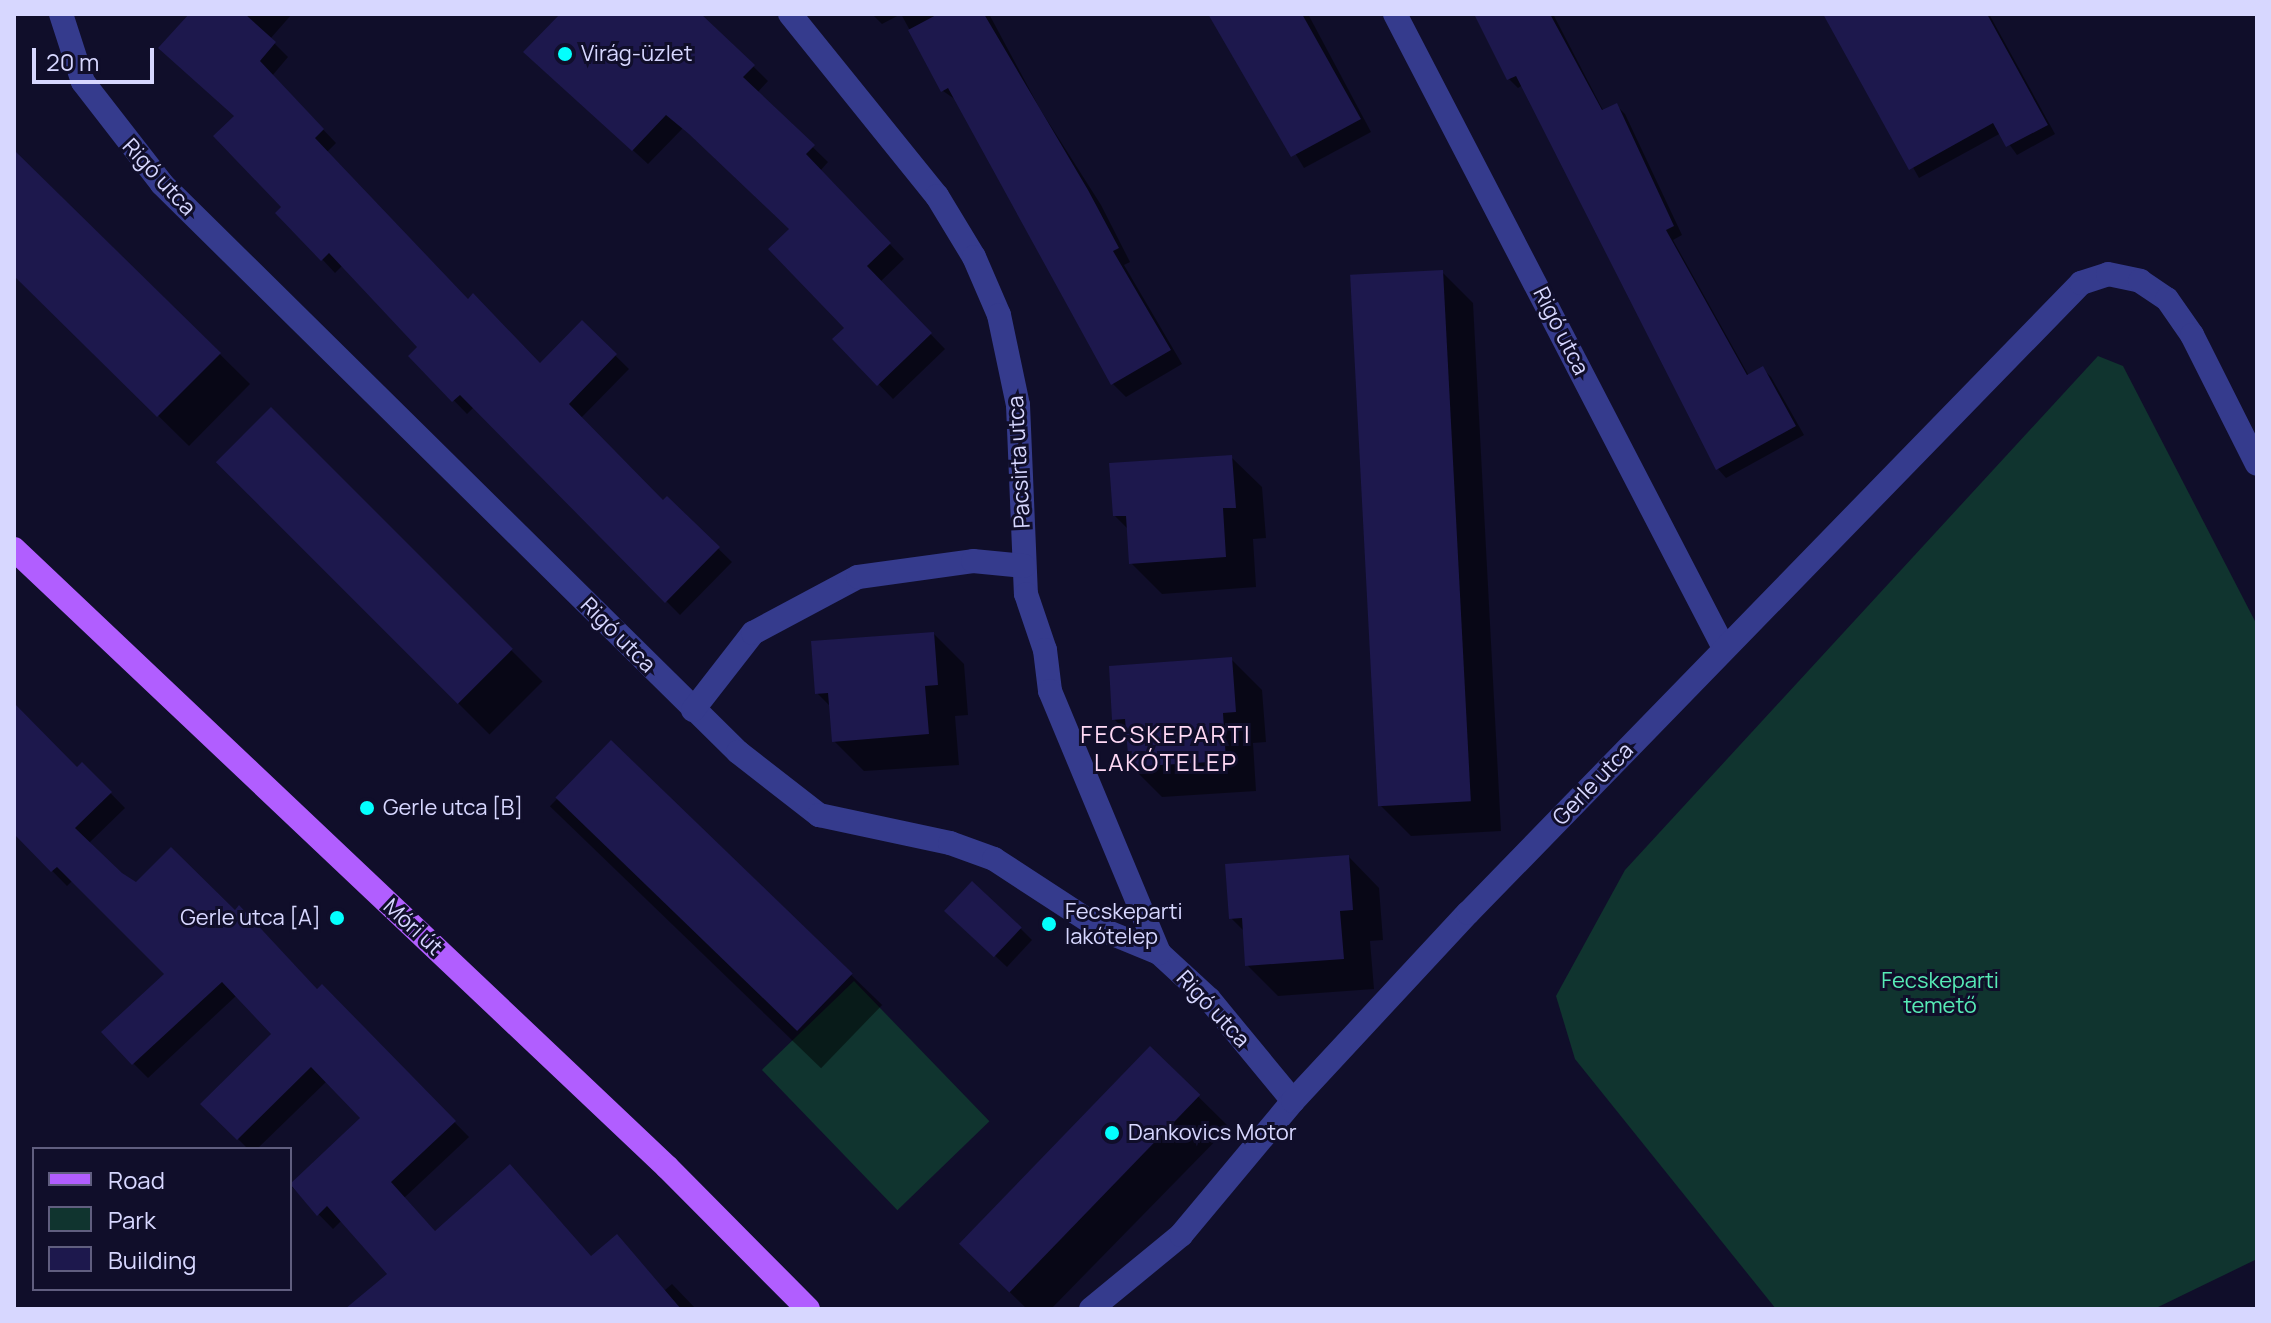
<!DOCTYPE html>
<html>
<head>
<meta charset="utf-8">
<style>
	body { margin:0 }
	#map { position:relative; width:2271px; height:1323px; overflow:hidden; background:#100e2a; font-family:Manrope,sans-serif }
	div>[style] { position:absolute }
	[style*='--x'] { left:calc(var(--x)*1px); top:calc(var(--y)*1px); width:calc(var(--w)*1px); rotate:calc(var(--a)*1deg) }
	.green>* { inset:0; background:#10342f; transform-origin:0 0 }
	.shadow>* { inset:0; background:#0007; transform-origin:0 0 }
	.building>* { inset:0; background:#1d184d; transform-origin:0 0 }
	.minor>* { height:24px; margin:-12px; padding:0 12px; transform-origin:12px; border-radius:12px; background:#353b8d }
	.major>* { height:24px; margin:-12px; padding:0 12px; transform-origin:12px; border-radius:12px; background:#b15eff }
	.dots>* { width:22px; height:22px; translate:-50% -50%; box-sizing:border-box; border:4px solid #100e2a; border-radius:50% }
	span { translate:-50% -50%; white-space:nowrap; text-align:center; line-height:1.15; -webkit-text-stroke:6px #100e2a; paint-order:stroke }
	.poi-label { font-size:22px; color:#d7d7ff }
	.left { translate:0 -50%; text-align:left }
	.right { translate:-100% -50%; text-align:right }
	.street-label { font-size:22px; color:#d7d7ff }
	.park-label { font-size:22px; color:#57ebb6 }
	.neighbourhood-label { font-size:24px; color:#ffd9f5; letter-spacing:2px }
	.frame { position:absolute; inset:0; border:16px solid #d7d7ff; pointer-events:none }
	.legend { position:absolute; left:32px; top:1147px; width:260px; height:144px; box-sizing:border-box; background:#100e2a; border:2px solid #605e7f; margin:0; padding:10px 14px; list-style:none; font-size:24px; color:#d7d7ff }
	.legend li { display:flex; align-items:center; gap:16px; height:40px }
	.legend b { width:40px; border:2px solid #605e7f }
	.scale { position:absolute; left:32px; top:48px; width:122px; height:36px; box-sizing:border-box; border:4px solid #d7d7ff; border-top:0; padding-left:10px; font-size:24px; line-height:28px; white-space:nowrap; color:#d7d7ff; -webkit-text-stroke:6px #100e2a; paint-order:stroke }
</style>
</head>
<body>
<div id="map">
	<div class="green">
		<div style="clip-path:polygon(2098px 356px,2123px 366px,2257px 625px,2257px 1259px,2154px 1309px,1776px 1309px,1575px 1059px,1556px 996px,1625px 870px)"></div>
		<div style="left:854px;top:981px;width:195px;height:128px;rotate:46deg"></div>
	</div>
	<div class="shadow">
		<div style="clip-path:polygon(191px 14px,292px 14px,270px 39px,288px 57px,272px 76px,336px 143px,327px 152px,468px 301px,540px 366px,582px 323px,629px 369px,581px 418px,663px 503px,667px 499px,732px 562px,680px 615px,474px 407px,467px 414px,411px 356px,420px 347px,343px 265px,335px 273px,322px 259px,284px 207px,236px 117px)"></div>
		<div style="clip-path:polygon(563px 14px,700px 14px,768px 81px,757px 93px,828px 162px,820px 171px,904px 259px,880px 282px,945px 349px,893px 399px,835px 339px,846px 328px,791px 229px,706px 148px,683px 128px,648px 164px,541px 66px)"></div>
		<div style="clip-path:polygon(872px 14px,989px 14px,1040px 109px,1101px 205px,1130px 262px,1124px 265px,1182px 364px,1126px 397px,1113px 384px,959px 102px,943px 91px,901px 14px,882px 24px)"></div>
		<div style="clip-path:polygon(1211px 14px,1308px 14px,1371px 132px,1304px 168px)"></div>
		<div style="clip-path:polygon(1477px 14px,1553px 14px,1604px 112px,1616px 105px,1625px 114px,1682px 235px,1673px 240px,1749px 376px,1763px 369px,1771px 377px,1804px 435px,1726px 478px,1718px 469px,1523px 85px,1518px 88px,1509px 79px)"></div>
		<div style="clip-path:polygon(1826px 14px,1989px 14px,2055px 134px,2017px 155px,2001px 133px,1919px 178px)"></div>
		<div style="clip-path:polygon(14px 151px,250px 384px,189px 446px,14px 274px)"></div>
		<div style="clip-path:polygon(1442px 272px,1473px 303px,1501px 831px,1411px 836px,1380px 805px)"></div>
		<div style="left:271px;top:410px;width:384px;height:75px;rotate:45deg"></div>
		<div style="clip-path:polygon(1231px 457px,1262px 487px,1266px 538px,1253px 539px,1256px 587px,1162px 594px,1131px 563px,1129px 530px,1115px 516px)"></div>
		<div style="clip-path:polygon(934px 634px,964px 664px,968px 715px,955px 716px,959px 765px,864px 771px,834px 741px,831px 707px,817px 693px)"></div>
		<div style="clip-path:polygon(1231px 659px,1262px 690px,1266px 742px,1253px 743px,1256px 791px,1162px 797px,1131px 766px,1128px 733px,1114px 719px)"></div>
		<div style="clip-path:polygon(14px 706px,77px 769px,82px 764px,125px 808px,89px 843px,120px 874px,318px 991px,322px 987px,469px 1137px,404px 1198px,436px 1233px,592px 1258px,665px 1290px,672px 1284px,696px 1309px,348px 1309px,390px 1274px,342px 1220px,333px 1229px,291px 1186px,363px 1118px,327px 1081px,257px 1149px,248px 1149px,203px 1104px,274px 1034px,237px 995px,148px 1078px,133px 1063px,167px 974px,73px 880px,67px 886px,14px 832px)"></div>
		<div style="left:611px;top:743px;width:377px;height:88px;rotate:44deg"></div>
		<div style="clip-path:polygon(1349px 857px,1379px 888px,1383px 940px,1370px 941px,1374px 989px,1278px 996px,1247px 965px,1245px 932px,1231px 918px)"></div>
		<div style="clip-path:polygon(959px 922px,1020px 928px,1032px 940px,1007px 967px)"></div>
		<div style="clip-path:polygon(1150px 1049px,1229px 1127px,1051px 1309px,1027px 1309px,960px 1243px)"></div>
	</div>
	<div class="building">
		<div style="clip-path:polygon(189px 14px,245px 14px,276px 42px,260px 61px,324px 129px,315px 138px,468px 299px,473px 293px,540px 363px,582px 320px,617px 354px,569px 404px,663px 500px,667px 496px,720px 547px,665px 603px,460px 395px,452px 402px,408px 356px,417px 347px,329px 253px,321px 261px,275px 213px,281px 207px,213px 136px,234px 116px,158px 48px)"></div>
		<div style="clip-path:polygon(560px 14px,701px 14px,755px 65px,743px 77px,815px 145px,806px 154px,891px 243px,867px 266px,932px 333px,877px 386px,832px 339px,844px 328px,768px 249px,789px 229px,689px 134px,666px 115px,632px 151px,523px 52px)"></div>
		<div style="clip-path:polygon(938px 14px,984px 14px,1088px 190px,1119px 248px,1113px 251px,1171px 350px,1111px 385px,948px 88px,941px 92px,908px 30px)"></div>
		<div style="clip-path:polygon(1208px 14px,1302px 14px,1361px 119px,1291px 157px)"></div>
		<div style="clip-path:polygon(1474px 14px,1550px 14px,1602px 110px,1617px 103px,1674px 226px,1666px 230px,1747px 375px,1763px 366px,1796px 426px,1716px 470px,1516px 76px,1507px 80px)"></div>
		<div style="clip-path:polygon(1823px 14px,1987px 14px,2048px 125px,2006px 147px,1993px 123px,1909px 170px)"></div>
		<div style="clip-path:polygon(14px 150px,221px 353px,157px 417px,14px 276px)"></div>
		<div style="left:1443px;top:270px;width:532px;height:93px;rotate:87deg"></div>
		<div style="left:271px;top:407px;width:342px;height:78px;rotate:45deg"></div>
		<div style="clip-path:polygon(1232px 455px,1236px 508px,1223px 508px,1226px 557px,1129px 564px,1126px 516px,1113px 516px,1109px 463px)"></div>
		<div style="clip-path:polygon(934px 632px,938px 685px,925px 686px,929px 734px,832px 742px,828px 693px,815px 694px,811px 641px)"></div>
		<div style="clip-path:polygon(1232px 657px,1236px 712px,1223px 713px,1226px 761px,1129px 767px,1125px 719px,1112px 720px,1109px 666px)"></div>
		<div style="clip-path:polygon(14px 703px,77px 767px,82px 762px,112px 792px,75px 828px,122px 873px,136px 882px,171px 847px,235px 910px,239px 905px,317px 989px,322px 984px,456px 1121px,391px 1182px,435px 1231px,510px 1164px,591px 1256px,617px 1234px,681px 1309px,345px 1309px,387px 1274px,327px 1206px,317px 1216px,290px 1184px,360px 1118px,311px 1067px,237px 1140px,200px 1104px,271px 1034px,222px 982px,132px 1065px,101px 1032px,164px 974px,57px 867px,51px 872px,14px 834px)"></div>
		<div style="left:611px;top:740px;width:336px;height:80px;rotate:44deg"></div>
		<div style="clip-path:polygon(1349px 855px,1353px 910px,1340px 911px,1344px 959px,1245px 966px,1242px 918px,1229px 919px,1225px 864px)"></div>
		<div style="left:972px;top:881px;width:68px;height:41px;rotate:43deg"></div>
		<div style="left:1150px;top:1046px;width:70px;height:275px;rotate:44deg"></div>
	</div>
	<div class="minor">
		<div style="--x:61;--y:14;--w:71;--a:72.1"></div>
		<div style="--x:83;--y:82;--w:129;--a:52.2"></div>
		<div style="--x:162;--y:184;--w:809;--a:44.6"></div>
		<div style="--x:738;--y:752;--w:103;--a:37.9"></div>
		<div style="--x:819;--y:815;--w:134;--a:12.1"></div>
		<div style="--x:950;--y:843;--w:47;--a:20"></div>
		<div style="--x:994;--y:859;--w:130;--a:33.1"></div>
		<div style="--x:1103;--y:930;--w:61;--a:22.3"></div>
		<div style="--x:1159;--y:953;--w:68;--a:42.6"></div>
		<div style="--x:1209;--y:999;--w:132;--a:50.5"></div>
		<div style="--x:790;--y:14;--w:234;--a:51.1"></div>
		<div style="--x:937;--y:196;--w:71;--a:58.8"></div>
		<div style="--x:974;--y:257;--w:63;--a:66.7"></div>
		<div style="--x:999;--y:315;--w:92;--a:78.1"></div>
		<div style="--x:1018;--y:405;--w:189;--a:87.6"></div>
		<div style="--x:1026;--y:594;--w:59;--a:71.3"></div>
		<div style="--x:1045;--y:650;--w:41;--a:83"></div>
		<div style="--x:1050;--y:691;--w:284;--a:67.4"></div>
		<div style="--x:1395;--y:14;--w:714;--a:62.57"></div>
		<div style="--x:693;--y:710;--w:98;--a:-52.1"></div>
		<div style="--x:753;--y:633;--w:119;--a:-28.1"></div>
		<div style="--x:858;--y:577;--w:116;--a:-7.9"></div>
		<div style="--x:973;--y:561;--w:51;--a:5.6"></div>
		<div style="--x:1091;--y:1309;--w:117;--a:-39.4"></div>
		<div style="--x:1181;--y:1235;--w:175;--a:-50.1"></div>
		<div style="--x:1293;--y:1101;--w:257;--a:-47.1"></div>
		<div style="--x:1468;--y:913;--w:879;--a:-45.78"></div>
		<div style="--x:2081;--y:283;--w:28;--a:-18"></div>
		<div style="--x:2108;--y:274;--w:33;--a:12"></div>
		<div style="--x:2140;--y:281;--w:32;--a:34"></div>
		<div style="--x:2167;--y:299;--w:44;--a:55.2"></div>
		<div style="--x:2192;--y:335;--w:144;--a:63.3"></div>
	</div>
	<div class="major">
		<div style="--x:14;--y:549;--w:899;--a:43.42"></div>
		<div style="--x:667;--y:1167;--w:200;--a:45.2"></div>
	</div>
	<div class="dots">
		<div style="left:565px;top:54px;background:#03fffd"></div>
		<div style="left:367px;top:808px;background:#03fffd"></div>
		<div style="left:337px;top:918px;background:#03fffd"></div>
		<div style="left:1049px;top:924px;background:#03fffd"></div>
		<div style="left:1112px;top:1133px;background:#03fffd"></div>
	</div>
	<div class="poi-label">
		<span class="left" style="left:581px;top:54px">Virág-üzlet</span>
		<span class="left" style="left:383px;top:808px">Gerle utca [B]</span>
		<span class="left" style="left:1065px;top:924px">Fecskeparti<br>lakótelep</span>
		<span class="right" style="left:321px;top:918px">Gerle utca [A]</span>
		<span class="left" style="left:1128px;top:1133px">Dankovics Motor</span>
	</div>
	<div class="street-label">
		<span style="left:159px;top:177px;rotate:47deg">Rigó utca</span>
		<span style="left:1561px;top:331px;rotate:63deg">Rigó utca</span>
		<span style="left:1019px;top:462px;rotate:-93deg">Pacsirta utca</span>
		<span style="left:618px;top:635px;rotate:45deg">Rigó utca</span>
		<span style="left:1593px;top:784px;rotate:-46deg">Gerle utca</span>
		<span style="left:413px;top:927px;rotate:43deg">Móri út</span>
		<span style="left:1213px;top:1009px;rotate:47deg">Rigó utca</span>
	</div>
	<div class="park-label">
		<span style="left:1940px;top:993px">Fecskeparti<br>temető</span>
	</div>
	<div class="neighbourhood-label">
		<span style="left:1166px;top:748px">FECSKEPARTI<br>LAKÓTELEP</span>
	</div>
	<div class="frame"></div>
	<ul class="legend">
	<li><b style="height:10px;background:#b15eff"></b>Road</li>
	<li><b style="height:22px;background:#10342f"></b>Park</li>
	<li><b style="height:22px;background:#1d184d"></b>Building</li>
	</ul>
	<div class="scale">20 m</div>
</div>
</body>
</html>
